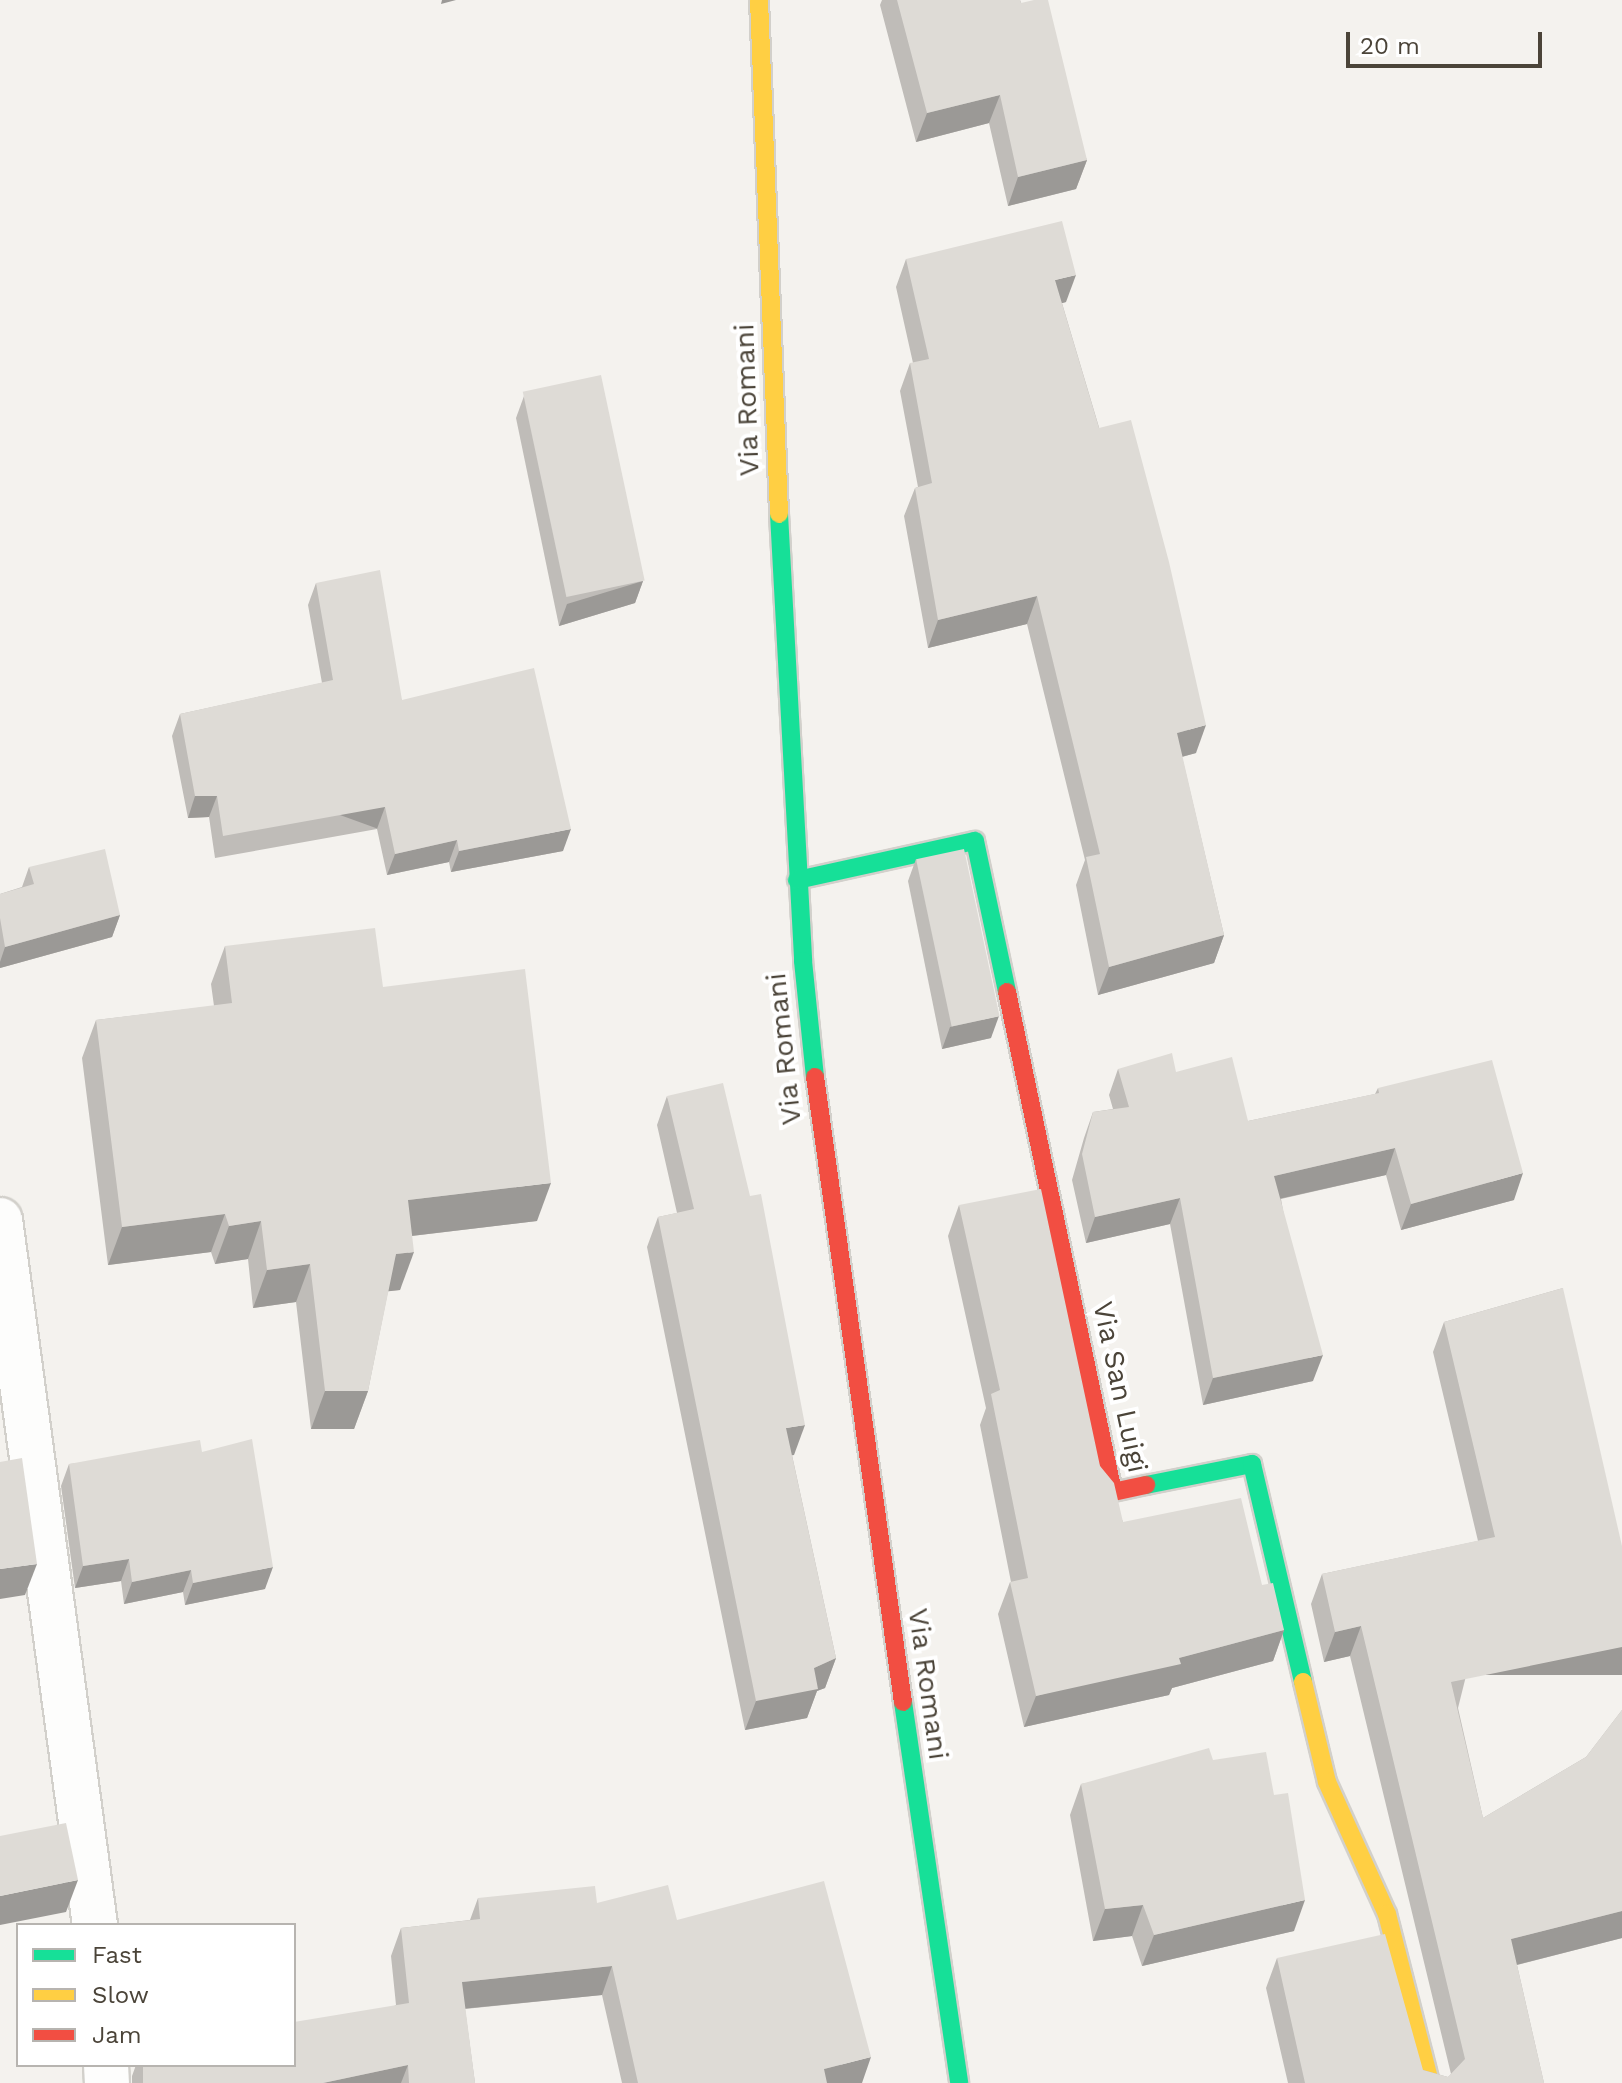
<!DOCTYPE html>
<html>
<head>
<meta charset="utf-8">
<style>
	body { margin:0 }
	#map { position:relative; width:1622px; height:2083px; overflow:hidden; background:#f4f2ee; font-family:"Work Sans",sans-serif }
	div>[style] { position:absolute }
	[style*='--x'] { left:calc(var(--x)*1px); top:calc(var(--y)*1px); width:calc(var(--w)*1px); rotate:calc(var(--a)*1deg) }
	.roads { filter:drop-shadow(2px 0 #d2d0cb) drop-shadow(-2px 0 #d2d0cb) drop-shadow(0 2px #d2d0cb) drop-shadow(0 -2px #d2d0cb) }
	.street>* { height:44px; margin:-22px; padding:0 22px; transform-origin:22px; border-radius:22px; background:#fdfdfc }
	.fast>* { height:18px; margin:-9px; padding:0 9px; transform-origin:9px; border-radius:9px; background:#16e098 }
	.slow>* { height:18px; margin:-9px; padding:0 9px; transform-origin:9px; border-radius:9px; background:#ffcf43 }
	.jam>* { height:18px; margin:-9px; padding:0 9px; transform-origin:9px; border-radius:9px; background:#f24e42 }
	.wall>* { inset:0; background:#bfbcb8 }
	.shaded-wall>* { inset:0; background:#9b9996; transform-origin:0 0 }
	.building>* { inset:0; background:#dedbd6; transform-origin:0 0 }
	span { translate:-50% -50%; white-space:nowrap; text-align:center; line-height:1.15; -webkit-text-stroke:8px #fff; paint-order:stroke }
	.street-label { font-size:28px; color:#4b4439 }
	.legend { position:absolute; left:16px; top:1923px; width:280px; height:144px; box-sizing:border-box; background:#fff; border:2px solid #b7b4b0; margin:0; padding:10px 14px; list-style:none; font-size:24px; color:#4b4439 }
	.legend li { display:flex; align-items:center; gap:16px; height:40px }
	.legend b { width:40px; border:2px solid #b7b4b0 }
	.scale { position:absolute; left:1346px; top:32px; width:196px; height:36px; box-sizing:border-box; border:4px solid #4b4439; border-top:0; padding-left:10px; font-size:24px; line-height:28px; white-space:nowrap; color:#4b4439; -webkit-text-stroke:6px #fff; paint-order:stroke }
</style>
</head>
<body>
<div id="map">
	<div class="roads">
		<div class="street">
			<div style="--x:0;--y:1220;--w:711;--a:82.33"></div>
			<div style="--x:106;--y:2065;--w:18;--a:87"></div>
		</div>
		<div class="fast">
			<div style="--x:779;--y:514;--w:448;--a:86.9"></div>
			<div style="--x:803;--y:961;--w:117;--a:84.1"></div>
			<div style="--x:797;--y:880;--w:182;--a:-12.4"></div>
			<div style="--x:975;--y:841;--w:154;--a:78"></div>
			<div style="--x:1146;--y:1485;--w:108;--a:-11.2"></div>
			<div style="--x:1252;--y:1464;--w:224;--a:76.8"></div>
			<div style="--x:903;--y:1702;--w:385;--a:81.6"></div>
		</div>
		<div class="slow">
			<div style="--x:759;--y:0;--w:514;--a:87.77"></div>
			<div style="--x:1303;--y:1682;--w:103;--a:76.5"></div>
			<div style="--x:1327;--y:1782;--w:145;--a:65.6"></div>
			<div style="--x:1387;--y:1914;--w:174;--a:75.7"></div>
		</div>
		<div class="jam">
			<div style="--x:1007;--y:992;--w:511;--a:78.03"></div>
			<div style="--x:1113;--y:1492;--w:34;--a:-12"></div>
			<div style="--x:815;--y:1077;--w:631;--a:81.99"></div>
		</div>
	</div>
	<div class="wall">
		<div style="clip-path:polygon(882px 0,1020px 0,1087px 160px,1076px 189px,1008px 206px,989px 123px,916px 142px,880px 5px)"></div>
		<div style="clip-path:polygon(906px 259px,1066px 302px,1062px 303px,1196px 753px,1182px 757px,1224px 935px,1214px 963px,1098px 995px,1076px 885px,1085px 860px,1027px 624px,928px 648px,904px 516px,915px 488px,918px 487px,900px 391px,910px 363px,913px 363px,896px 287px)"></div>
		<div style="clip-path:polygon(524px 396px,643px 581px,635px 603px,559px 626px,516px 418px)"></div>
		<div style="clip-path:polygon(316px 583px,402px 700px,563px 851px,451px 872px,449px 862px,387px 875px,377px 829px,215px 858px,209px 817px,188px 818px,172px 736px,180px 714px,322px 683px,308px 605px)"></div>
		<div style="clip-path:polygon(916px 859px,991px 1038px,942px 1049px,908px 881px)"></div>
		<div style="clip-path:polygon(29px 867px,120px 915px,112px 937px,0 968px,0 894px,22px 887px)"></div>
		<div style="clip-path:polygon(225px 946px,383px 987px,537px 1221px,412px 1236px,400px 1290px,388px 1291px,368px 1391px,354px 1429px,311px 1429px,296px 1302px,253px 1308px,248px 1259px,215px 1264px,211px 1252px,108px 1265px,82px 1058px,96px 1020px,214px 1006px,211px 984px)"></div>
		<div style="clip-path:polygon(1118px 1069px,1176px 1072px,1248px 1121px,1375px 1094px,1378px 1088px,1514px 1200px,1401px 1230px,1386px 1175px,1281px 1199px,1313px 1381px,1203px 1405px,1170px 1224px,1086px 1243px,1072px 1180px,1084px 1138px,1093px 1112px,1113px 1109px,1109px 1095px)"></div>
		<div style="clip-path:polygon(667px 1096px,794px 1455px,792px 1455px,836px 1658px,825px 1688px,817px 1691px,807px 1718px,745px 1730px,647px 1247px,658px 1217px,677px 1213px,657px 1125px)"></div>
		<div style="clip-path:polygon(959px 1205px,1100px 1466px,1123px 1522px,1262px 1585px,1284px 1630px,1273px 1661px,1172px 1688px,1169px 1695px,1024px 1727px,998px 1614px,1010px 1582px,1011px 1582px,980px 1425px,986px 1408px,948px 1236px)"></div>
		<div style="clip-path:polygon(1563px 1288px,1458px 1708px,1483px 1818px,1586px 1757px,1622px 1710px,1622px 1938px,1517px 1965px,1544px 2083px,1288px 2083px,1266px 1988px,1277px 1958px,1423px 2070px,1448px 2077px,1451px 2074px,1350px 1656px,1324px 1662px,1311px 1604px,1322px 1574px,1478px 1541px,1433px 1352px,1444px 1322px)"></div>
		<div style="clip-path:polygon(202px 1452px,265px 1589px,185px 1605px,183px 1592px,124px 1604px,121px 1581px,75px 1588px,61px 1486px,69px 1464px)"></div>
		<div style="clip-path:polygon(1213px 1760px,1294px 1931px,1142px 1966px,1132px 1936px,1093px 1941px,1070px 1815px,1081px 1784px)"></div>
		<div style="clip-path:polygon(478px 1898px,597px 1903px,677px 1920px,862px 2083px,622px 2083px,602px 1995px,465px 2009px,475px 2083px,132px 2083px,132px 2076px,136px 2065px,294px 2065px,396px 2005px,391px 1956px,401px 1928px,470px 1920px)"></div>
	</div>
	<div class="shaded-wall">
		<div style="clip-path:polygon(442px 0,456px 0,441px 4px)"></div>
		<div style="clip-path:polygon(1000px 95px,989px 123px,916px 142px,927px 113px)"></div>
		<div style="clip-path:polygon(1087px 160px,1076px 189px,1008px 206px,1018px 177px)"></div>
		<div style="clip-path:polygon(1076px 275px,1066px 302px,1045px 308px,1055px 280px)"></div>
		<div style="clip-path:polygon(643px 581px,635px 603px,559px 626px,567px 604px)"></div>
		<div style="clip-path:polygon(1037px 596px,1027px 624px,928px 648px,938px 620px)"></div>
		<div style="clip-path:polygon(1206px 725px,1196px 753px,1166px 761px,1177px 733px)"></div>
		<div style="clip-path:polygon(195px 796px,217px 796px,209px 817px,188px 818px)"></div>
		<div style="left:385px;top:807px;width:23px;height:165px;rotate:110deg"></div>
		<div style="clip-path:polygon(571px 829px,563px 851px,451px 872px,459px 851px)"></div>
		<div style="clip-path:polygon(457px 840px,449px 862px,387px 875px,395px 854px)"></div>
		<div style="clip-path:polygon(120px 915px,112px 937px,0 968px,0 962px,5px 947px)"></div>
		<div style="clip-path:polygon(1224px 935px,1214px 963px,1098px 995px,1109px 967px)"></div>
		<div style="clip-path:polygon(999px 1016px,991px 1038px,942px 1049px,950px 1027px)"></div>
		<div style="clip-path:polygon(1395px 1148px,1386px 1175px,1265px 1202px,1274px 1176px)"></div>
		<div style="clip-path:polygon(1523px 1173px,1514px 1200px,1401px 1230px,1411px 1204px)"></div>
		<div style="clip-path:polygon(551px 1183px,537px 1221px,394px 1238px,408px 1200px)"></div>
		<div style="clip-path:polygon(1180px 1198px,1170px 1224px,1086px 1243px,1095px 1217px)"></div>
		<div style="clip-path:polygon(225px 1214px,211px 1252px,108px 1265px,122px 1227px)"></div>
		<div style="clip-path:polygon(261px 1221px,248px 1259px,215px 1264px,229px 1226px)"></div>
		<div style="clip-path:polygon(414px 1252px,400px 1290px,382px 1292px,396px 1254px)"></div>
		<div style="clip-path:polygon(310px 1264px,296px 1302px,253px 1308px,267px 1270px)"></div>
		<div style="clip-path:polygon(1323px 1355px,1313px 1381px,1203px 1405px,1213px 1378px)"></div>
		<div style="clip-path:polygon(325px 1391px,368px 1391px,354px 1429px,311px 1429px)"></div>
		<div style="clip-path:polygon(805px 1425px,794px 1455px,776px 1458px,786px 1428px)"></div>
		<div style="clip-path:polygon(129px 1559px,121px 1581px,75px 1588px,83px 1566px)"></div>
		<div style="clip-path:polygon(37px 1564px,25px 1595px,0 1599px,0 1569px)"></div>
		<div style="clip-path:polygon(273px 1567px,265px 1589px,185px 1605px,193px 1583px)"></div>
		<div style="clip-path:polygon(191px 1570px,183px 1592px,124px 1604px,132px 1582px)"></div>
		<div style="clip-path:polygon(1361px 1626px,1350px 1656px,1324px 1662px,1335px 1632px)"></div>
		<div style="clip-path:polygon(1284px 1630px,1273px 1661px,1172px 1688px,1169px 1695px,1024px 1727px,1036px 1696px)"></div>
		<div style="left:1622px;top:1647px;width:28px;height:175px;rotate:90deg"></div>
		<div style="clip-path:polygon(836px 1658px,825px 1688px,817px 1691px,807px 1718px,745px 1730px,756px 1701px,814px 1668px)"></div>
		<div style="clip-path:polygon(78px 1880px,66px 1912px,0 1925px,0 1896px)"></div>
		<div style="clip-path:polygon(1305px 1900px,1294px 1931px,1142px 1966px,1154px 1935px)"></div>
		<div style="clip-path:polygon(1143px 1905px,1132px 1936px,1093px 1941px,1105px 1909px)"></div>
		<div style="clip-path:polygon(1622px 1911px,1622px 1938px,1500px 1969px,1511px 1939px)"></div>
		<div style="clip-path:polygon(612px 1966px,602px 1995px,451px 2010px,462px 1982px)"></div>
		<div style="clip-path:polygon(871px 2057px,862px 2083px,819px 2083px,824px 2069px)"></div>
		<div style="clip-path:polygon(408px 2065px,401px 2083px,323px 2083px)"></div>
	</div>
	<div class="building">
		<div style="clip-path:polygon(897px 0,1020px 0,1021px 3px,1034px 0,1048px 0,1087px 160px,1018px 177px,1000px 95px,927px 113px)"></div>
		<div style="clip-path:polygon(1062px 221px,1076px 275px,1055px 280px,1099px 428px,1131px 420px,1169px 562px,1206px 725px,1177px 733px,1224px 935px,1109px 967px,1086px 857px,1100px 854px,1037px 596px,938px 620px,915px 488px,932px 483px,910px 363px,929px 359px,906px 259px)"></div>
		<div style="left:601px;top:375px;width:210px;height:80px;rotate:78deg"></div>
		<div style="clip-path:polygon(380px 570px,402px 700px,534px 668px,571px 829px,459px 851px,457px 840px,395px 854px,385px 807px,223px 836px,217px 796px,195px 796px,180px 714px,333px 680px,316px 583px)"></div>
		<div style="clip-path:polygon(105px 849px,120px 915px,5px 947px,0 918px,0 894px,34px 884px,29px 867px)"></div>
		<div style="left:964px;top:849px;width:171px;height:49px;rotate:78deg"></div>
		<div style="clip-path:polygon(375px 928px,383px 987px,525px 969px,551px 1183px,408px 1200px,414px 1252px,396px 1254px,368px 1391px,325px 1391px,310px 1264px,267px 1270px,261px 1221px,229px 1226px,225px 1214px,122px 1227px,96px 1020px,232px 1003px,225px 946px)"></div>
		<div style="clip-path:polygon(1172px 1053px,1176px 1072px,1232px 1057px,1248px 1121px,1379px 1093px,1378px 1088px,1492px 1060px,1523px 1173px,1411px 1204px,1395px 1148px,1274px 1176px,1323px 1355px,1213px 1378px,1180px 1198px,1095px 1217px,1082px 1154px,1093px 1112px,1129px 1107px,1118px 1069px)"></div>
		<div style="clip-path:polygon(723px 1083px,750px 1196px,761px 1194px,805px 1425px,786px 1428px,836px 1658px,814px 1668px,818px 1689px,756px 1701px,658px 1217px,694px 1209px,667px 1096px)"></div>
		<div style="clip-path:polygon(1041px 1189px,1100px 1466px,1114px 1483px,1123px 1522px,1241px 1498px,1262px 1585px,1273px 1583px,1284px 1630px,1179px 1658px,1181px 1664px,1036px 1696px,1010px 1582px,1028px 1578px,991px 1394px,1000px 1390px,959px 1205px)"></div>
		<div style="clip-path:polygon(1563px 1288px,1622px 1546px,1622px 1647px,1451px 1682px,1483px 1818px,1586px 1757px,1622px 1710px,1622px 1911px,1511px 1939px,1544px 2083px,1305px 2083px,1277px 1958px,1385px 1934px,1423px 2070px,1448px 2077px,1465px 2059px,1361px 1626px,1335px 1632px,1322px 1574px,1495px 1537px,1444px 1322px)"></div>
		<div style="clip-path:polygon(252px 1439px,273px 1567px,193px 1583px,191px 1570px,132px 1582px,129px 1559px,83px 1566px,69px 1464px,200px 1440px,202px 1452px)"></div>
		<div style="clip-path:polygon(22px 1458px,37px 1564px,0 1569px,0 1462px)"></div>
		<div style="clip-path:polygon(1209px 1748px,1213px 1760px,1266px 1752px,1274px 1795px,1288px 1793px,1305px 1900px,1154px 1935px,1143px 1905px,1105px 1909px,1081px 1784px)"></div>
		<div style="clip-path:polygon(66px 1823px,78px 1880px,0 1896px,0 1836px)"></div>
		<div style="clip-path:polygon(824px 1881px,871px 2057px,824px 2069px,827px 2083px,638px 2083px,612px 1966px,462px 1982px,475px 2083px,409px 2083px,408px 2065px,323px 2083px,143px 2083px,143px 2065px,294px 2065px,294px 2022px,409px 2003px,401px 1928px,480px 1919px,478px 1898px,595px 1886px,597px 1903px,668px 1885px,677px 1920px)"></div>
	</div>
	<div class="street-label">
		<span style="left:747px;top:400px;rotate:-92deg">Via Romani</span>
		<span style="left:784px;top:1049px;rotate:-96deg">Via Romani</span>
		<span style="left:1120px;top:1387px;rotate:78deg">Via San Luigi</span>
		<span style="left:928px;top:1684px;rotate:82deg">Via Romani</span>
	</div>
	<ul class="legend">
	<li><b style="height:10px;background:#16e098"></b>Fast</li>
	<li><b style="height:10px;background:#ffcf43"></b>Slow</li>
	<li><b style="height:10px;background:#f24e42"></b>Jam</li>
	</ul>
	<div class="scale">20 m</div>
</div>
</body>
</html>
